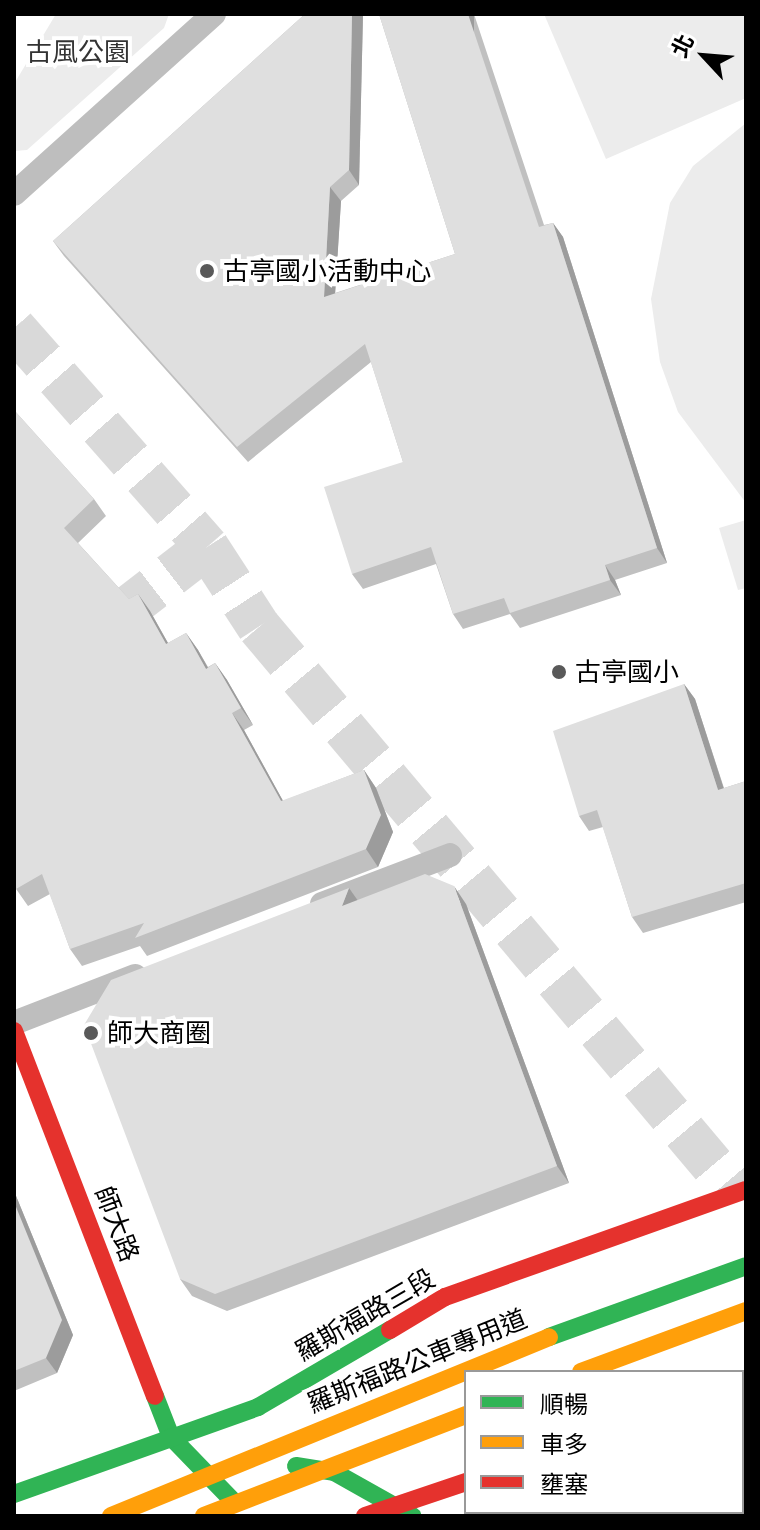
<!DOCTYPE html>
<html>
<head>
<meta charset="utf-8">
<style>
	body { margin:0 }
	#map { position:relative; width:760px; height:1530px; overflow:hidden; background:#fff; font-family:Inter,"Noto Sans TC",sans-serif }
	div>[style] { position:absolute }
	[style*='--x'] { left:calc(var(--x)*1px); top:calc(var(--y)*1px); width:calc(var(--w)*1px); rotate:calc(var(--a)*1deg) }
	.green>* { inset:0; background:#ececec }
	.street-tunnel>* { height:44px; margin-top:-22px; transform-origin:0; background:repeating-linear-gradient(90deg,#d9d9d9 0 44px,transparent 0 66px) }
	.lane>* { height:24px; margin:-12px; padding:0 12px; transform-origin:12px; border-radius:12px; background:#bebebe }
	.fast>* { height:18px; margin:-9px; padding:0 9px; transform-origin:9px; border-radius:9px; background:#30b455 }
	.slow>* { height:18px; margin:-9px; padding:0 9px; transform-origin:9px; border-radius:9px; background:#ff9f0a }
	.jam>* { height:18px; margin:-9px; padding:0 9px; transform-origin:9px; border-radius:9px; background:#e5322d }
	.wall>* { inset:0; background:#c0c0c0 }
	.shaded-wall>* { inset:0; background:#9c9c9c; transform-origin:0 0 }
	.building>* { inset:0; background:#dfdfdf }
	.dots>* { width:22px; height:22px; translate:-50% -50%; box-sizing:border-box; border:4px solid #fff; border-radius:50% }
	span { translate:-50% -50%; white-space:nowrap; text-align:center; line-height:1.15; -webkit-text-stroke:8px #fff; paint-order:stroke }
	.park-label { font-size:26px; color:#333 }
	.poi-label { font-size:26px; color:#000 }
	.left { translate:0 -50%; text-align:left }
	.street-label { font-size:26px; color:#000 }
	.frame { position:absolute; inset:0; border:16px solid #000; pointer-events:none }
	.legend { position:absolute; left:464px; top:1370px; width:280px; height:144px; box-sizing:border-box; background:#fff; border:2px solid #999; margin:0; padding:10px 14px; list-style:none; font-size:24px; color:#000 }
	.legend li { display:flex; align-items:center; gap:16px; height:40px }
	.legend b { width:40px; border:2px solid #999 }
	.north { position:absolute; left:664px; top:16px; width:80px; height:80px; -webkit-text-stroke:6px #fff; paint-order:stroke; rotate:296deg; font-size:22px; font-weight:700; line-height:32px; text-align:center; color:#000 }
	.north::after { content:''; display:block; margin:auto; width:28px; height:36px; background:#000; clip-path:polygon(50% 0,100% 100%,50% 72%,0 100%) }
</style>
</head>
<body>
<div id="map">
	<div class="green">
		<div style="clip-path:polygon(56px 14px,169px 14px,164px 28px,27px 150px,14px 151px,14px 84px)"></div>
		<div style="clip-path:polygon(544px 14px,746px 14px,746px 98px,606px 159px)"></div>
		<div style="clip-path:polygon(746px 123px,746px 503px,678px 412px,660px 362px,651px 299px,670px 203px,693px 166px)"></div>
		<div style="clip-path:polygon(746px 520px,746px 588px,738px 590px,719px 528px)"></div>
	</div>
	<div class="street-tunnel">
		<div style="--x:14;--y:328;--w:292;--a:48.6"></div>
		<div style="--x:207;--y:547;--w:95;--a:57"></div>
		<div style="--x:259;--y:627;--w:740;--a:49.88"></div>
		<div style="--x:14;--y:696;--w:244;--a:-37.7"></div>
	</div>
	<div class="lane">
		<div style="--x:14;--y:194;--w:269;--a:-42"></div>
		<div style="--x:322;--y:904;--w:137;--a:-20.9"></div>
		<div style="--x:14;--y:1023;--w:130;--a:-21.2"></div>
	</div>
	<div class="fast">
		<div style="--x:549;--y:1337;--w:209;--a:-19.8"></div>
		<div style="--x:742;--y:1387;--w:4;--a:-14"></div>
		<div style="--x:155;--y:1396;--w:44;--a:68.7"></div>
		<div style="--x:171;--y:1437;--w:88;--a:45.9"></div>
		<div style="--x:296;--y:1466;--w:38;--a:9"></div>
		<div style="--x:334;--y:1472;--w:90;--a:29.4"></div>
		<div style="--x:14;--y:1494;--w:259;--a:-19.6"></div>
		<div style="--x:258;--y:1407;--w:153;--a:-30.3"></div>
	</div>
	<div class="slow">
		<div style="--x:581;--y:1372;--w:176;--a:-20.3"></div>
		<div style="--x:111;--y:1516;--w:473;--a:-22.2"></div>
		<div style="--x:204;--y:1516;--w:281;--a:-21.1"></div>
	</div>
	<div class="jam">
		<div style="--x:14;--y:1031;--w:391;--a:68.9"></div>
		<div style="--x:390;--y:1330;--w:64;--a:-31"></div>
		<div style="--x:445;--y:1297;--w:319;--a:-19.6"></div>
		<div style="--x:365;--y:1516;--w:107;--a:-18.6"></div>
	</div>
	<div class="wall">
		<div style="clip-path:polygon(305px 14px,363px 14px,359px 185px,341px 201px,335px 293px,455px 254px,379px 14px,474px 14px,544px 225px,553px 223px,563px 237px,667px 563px,615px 580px,621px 595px,520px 628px,510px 614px,463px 629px,453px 614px,436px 564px,363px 589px,352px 574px,403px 462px,371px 362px,248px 462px,64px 256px,53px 241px)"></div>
		<div style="clip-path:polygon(14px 410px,94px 499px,106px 516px,78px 543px,129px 599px,138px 594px,150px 611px,168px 643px,186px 633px,198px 650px,208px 667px,215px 663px,227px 680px,253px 725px,244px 730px,283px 801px,364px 770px,376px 788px,393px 832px,378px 867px,147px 956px,140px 946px,82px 966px,70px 949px,50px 894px,28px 906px,14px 886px)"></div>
		<div style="clip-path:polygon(684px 684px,695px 699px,724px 788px,746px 781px,746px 902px,643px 933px,632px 917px,603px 827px,589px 831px,579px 816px)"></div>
		<div style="clip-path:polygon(349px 888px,358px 900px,466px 904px,569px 1183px,227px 1311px,192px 1296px,180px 1279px)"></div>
		<div style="clip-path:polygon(14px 1191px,73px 1335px,57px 1373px,14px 1391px)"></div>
	</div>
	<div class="shaded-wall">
		<div style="clip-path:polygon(352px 14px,363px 14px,359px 185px,349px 170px)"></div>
		<div style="left:468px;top:14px;width:6px;height:225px"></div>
		<div style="clip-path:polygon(330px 187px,341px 201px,334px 312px,324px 297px)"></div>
		<div style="clip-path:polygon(553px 223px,563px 237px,667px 563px,657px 548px)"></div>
		<div style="clip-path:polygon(605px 565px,615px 580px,621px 595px,610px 580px)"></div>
		<div style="clip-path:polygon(138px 594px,150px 611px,178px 661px,166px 644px)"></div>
		<div style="clip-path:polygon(186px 633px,198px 650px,218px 686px,206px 669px)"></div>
		<div style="clip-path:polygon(215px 663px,227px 680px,253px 725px,241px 708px)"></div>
		<div style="clip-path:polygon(684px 684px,695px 699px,729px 805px,718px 790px)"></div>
		<div style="clip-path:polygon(232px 713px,244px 730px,293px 819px,281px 801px)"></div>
		<div style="clip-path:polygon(364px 770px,376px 788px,393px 832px,378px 867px,366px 849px)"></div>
		<div style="clip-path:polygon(454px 886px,466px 904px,569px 1183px,557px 1166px)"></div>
		<div style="clip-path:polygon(349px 888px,361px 905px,342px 906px)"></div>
		<div style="clip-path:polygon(14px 1191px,73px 1335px,57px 1373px,46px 1358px,14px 1202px)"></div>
	</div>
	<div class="building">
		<div style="clip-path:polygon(305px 14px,352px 14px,349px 170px,330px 187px,324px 297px,455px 254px,379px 14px,468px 14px,539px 227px,553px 223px,657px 548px,605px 565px,610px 580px,510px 613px,504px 598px,453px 614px,431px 547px,352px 574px,324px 487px,403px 462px,365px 344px,237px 447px,53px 241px)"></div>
		<div style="clip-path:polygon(14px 410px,94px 499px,64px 528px,129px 599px,138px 594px,166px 644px,186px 633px,206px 669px,215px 663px,241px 708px,232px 713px,281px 801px,364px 770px,381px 815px,366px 849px,135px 938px,144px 923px,70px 949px,42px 874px,16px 889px,14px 886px)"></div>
		<div style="clip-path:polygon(684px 684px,718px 790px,746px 781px,746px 883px,632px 917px,597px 810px,579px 816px,553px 731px)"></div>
		<div style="clip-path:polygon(425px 874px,454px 886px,557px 1166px,215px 1294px,180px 1279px,84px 1025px,111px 980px,349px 888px,342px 906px)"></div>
		<div style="clip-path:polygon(14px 1202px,62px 1320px,46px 1358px,14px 1371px)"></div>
		<div style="clip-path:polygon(742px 1475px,746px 1478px,746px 1516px,671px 1516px,673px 1512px,742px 1512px)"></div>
	</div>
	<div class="dots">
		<div style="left:207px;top:271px;background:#595959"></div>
		<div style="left:559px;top:672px;background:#595959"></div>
		<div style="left:91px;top:1033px;background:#595959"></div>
	</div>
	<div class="park-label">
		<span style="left:78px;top:52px">古風公園</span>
	</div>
	<div class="poi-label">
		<span class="left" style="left:223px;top:271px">古亭國小活動中心</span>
		<span class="left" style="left:575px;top:672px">古亭國小</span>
		<span class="left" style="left:107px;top:1033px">師大商圈</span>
	</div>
	<div class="street-label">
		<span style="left:117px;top:1224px;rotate:69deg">師大路</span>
		<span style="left:365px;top:1315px;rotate:-30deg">羅斯福路三段</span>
		<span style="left:417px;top:1361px;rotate:-22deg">羅斯福路公車專用道</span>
	</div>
	<div class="frame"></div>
	<ul class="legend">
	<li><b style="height:10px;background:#30b455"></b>順暢</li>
	<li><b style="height:10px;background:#ff9f0a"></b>車多</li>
	<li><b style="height:10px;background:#e5322d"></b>壅塞</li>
	</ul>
	<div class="north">北</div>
</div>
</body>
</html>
